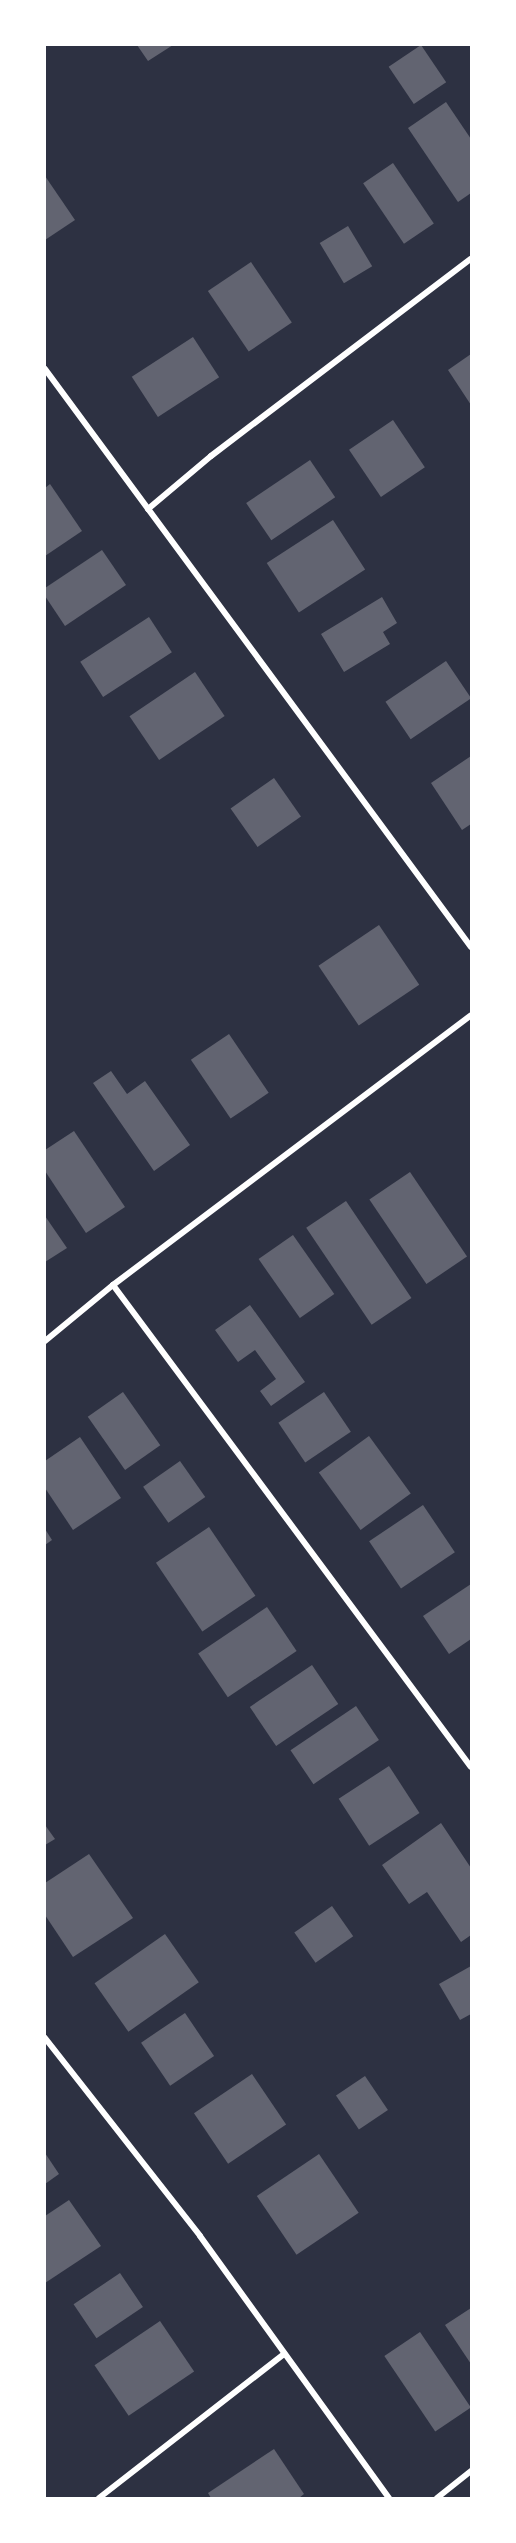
<!DOCTYPE html>
<html>
<head>
<meta charset="utf-8">
<style>
	body { margin:0 }
	#map { position:relative; width:516px; height:2543px; overflow:hidden; background:#2d3142; font-family:Barlow,sans-serif }
	div>[style] { position:absolute }
	[style*='--x'] { left:calc(var(--x)*1px); top:calc(var(--y)*1px); width:calc(var(--w)*1px); rotate:calc(var(--a)*1deg) }
	.building>* { inset:0; background:#626471; transform-origin:0 0 }
	.minor>* { height:6px; margin:-3px; padding:0 3px; transform-origin:3px; border-radius:3px; background:#fff }
	span { translate:-50% -50%; white-space:nowrap; text-align:center; line-height:1.15; -webkit-text-stroke:6px #fff; paint-order:stroke }
	.frame { position:absolute; inset:0; border:46px solid #fff; pointer-events:none }
</style>
</head>
<body>
<div id="map">
	<div class="building">
		<div style="clip-path:polygon(137px 45px,173px 45px,148px 61px)"></div>
		<div style="left:421px;top:45px;width:45px;height:39px;rotate:56deg"></div>
		<div style="clip-path:polygon(446px 102px,471px 139px,471px 193px,458px 202px,408px 128px)"></div>
		<div style="left:393px;top:163px;width:73px;height:36px;rotate:56deg"></div>
		<div style="clip-path:polygon(45px 176px,75px 220px,45px 240px)"></div>
		<div style="left:348px;top:226px;width:47px;height:33px;rotate:59deg"></div>
		<div style="left:251px;top:262px;width:73px;height:52px;rotate:56deg"></div>
		<div style="left:193px;top:337px;width:48px;height:73px;rotate:57deg"></div>
		<div style="clip-path:polygon(471px 354px,471px 405px,448px 370px)"></div>
		<div style="left:393px;top:420px;width:57px;height:53px;rotate:56deg"></div>
		<div style="left:310px;top:460px;width:45px;height:77px;rotate:56deg"></div>
		<div style="clip-path:polygon(50px 484px,82px 531px,45px 556px,45px 488px)"></div>
		<div style="left:333px;top:520px;width:59px;height:79px;rotate:57deg"></div>
		<div style="clip-path:polygon(102px 550px,126px 585px,65px 626px,45px 596px,45px 588px)"></div>
		<div style="clip-path:polygon(382px 597px,397px 623px,383px 632px,390px 644px,344px 672px,321px 634px)"></div>
		<div style="left:149px;top:617px;width:42px;height:82px;rotate:57deg"></div>
		<div style="left:446px;top:661px;width:45px;height:73px;rotate:56deg"></div>
		<div style="left:195px;top:672px;width:53px;height:79px;rotate:56deg"></div>
		<div style="clip-path:polygon(471px 756px,471px 824px,462px 830px,431px 783px)"></div>
		<div style="left:274px;top:778px;width:47px;height:53px;rotate:55deg"></div>
		<div style="left:379px;top:925px;width:72px;height:73px;rotate:56deg"></div>
		<div style="left:229px;top:1034px;width:71px;height:46px;rotate:56deg"></div>
		<div style="clip-path:polygon(111px 1071px,127px 1094px,145px 1081px,190px 1145px,154px 1171px,93px 1083px)"></div>
		<div style="clip-path:polygon(74px 1131px,125px 1207px,86px 1233px,45px 1171px,45px 1150px)"></div>
		<div style="left:410px;top:1172px;width:102px;height:49px;rotate:56deg"></div>
		<div style="left:346px;top:1201px;width:117px;height:48px;rotate:56deg"></div>
		<div style="clip-path:polygon(45px 1216px,67px 1248px,45px 1262px)"></div>
		<div style="left:293px;top:1235px;width:72px;height:42px;rotate:55deg"></div>
		<div style="clip-path:polygon(250px 1305px,305px 1382px,271px 1406px,260px 1391px,276px 1379px,255px 1350px,238px 1362px,215px 1330px)"></div>
		<div style="left:123px;top:1392px;width:65px;height:43px;rotate:55deg"></div>
		<div style="left:324px;top:1392px;width:48px;height:55px;rotate:56deg"></div>
		<div style="left:369px;top:1436px;width:71px;height:62px;rotate:54deg"></div>
		<div style="clip-path:polygon(80px 1437px,121px 1498px,73px 1530px,45px 1488px,45px 1461px)"></div>
		<div style="left:180px;top:1461px;width:44px;height:45px;rotate:55deg"></div>
		<div style="left:423px;top:1505px;width:57px;height:65px;rotate:56deg"></div>
		<div style="left:209px;top:1527px;width:83px;height:64px;rotate:56deg"></div>
		<div style="clip-path:polygon(45px 1529px,52px 1540px,45px 1545px)"></div>
		<div style="clip-path:polygon(471px 1584px,471px 1639px,449px 1654px,423px 1616px)"></div>
		<div style="left:267px;top:1607px;width:53px;height:83px;rotate:56deg"></div>
		<div style="left:312px;top:1665px;width:47px;height:75px;rotate:56deg"></div>
		<div style="left:356px;top:1706px;width:41px;height:79px;rotate:56deg"></div>
		<div style="left:389px;top:1766px;width:56px;height:60px;rotate:57deg"></div>
		<div style="clip-path:polygon(441px 1823px,471px 1868px,471px 1935px,461px 1942px,427px 1892px,409px 1904px,382px 1865px)"></div>
		<div style="clip-path:polygon(45px 1825px,55px 1839px,45px 1845px)"></div>
		<div style="clip-path:polygon(89px 1854px,133px 1918px,73px 1957px,45px 1915px,45px 1883px)"></div>
		<div style="left:332px;top:1906px;width:37px;height:46px;rotate:55deg"></div>
		<div style="left:165px;top:1934px;width:59px;height:86px;rotate:55deg"></div>
		<div style="clip-path:polygon(471px 1966px,471px 2014px,460px 2020px,439px 1984px)"></div>
		<div style="left:185px;top:2013px;width:52px;height:53px;rotate:56deg"></div>
		<div style="left:252px;top:2074px;width:61px;height:70px;rotate:56deg"></div>
		<div style="left:365px;top:2076px;width:41px;height:35px;rotate:56deg"></div>
		<div style="clip-path:polygon(45px 2153px,59px 2174px,45px 2184px)"></div>
		<div style="left:319px;top:2154px;width:71px;height:75px;rotate:56deg"></div>
		<div style="clip-path:polygon(69px 2200px,101px 2246px,45px 2283px,45px 2216px)"></div>
		<div style="left:120px;top:2273px;width:41px;height:56px;rotate:56deg"></div>
		<div style="clip-path:polygon(471px 2308px,471px 2364px,445px 2325px)"></div>
		<div style="left:160px;top:2321px;width:61px;height:79px;rotate:56deg"></div>
		<div style="left:420px;top:2332px;width:91px;height:43px;rotate:56deg"></div>
		<div style="clip-path:polygon(274px 2449px,304px 2494px,299px 2498px,211px 2498px,208px 2493px)"></div>
	</div>
	<div class="minor">
		<div style="--x:45;--y:369;--w:718;--a:53.61"></div>
		<div style="--x:148;--y:509;--w:82;--a:-40.1"></div>
		<div style="--x:211;--y:456;--w:326;--a:-37.2"></div>
		<div style="--x:113;--y:1285;--w:600;--a:53.4"></div>
		<div style="--x:45;--y:1341;--w:88;--a:-39.5"></div>
		<div style="--x:113;--y:1285;--w:448;--a:-37"></div>
		<div style="--x:45;--y:2038;--w:251;--a:51.9"></div>
		<div style="--x:200;--y:2236;--w:323;--a:54.2"></div>
		<div style="--x:99;--y:2498;--w:233;--a:-37.9"></div>
		<div style="--x:437;--y:2498;--w:43;--a:-38.5"></div>
	</div>
	<div class="frame"></div>
</div>
</body>
</html>
